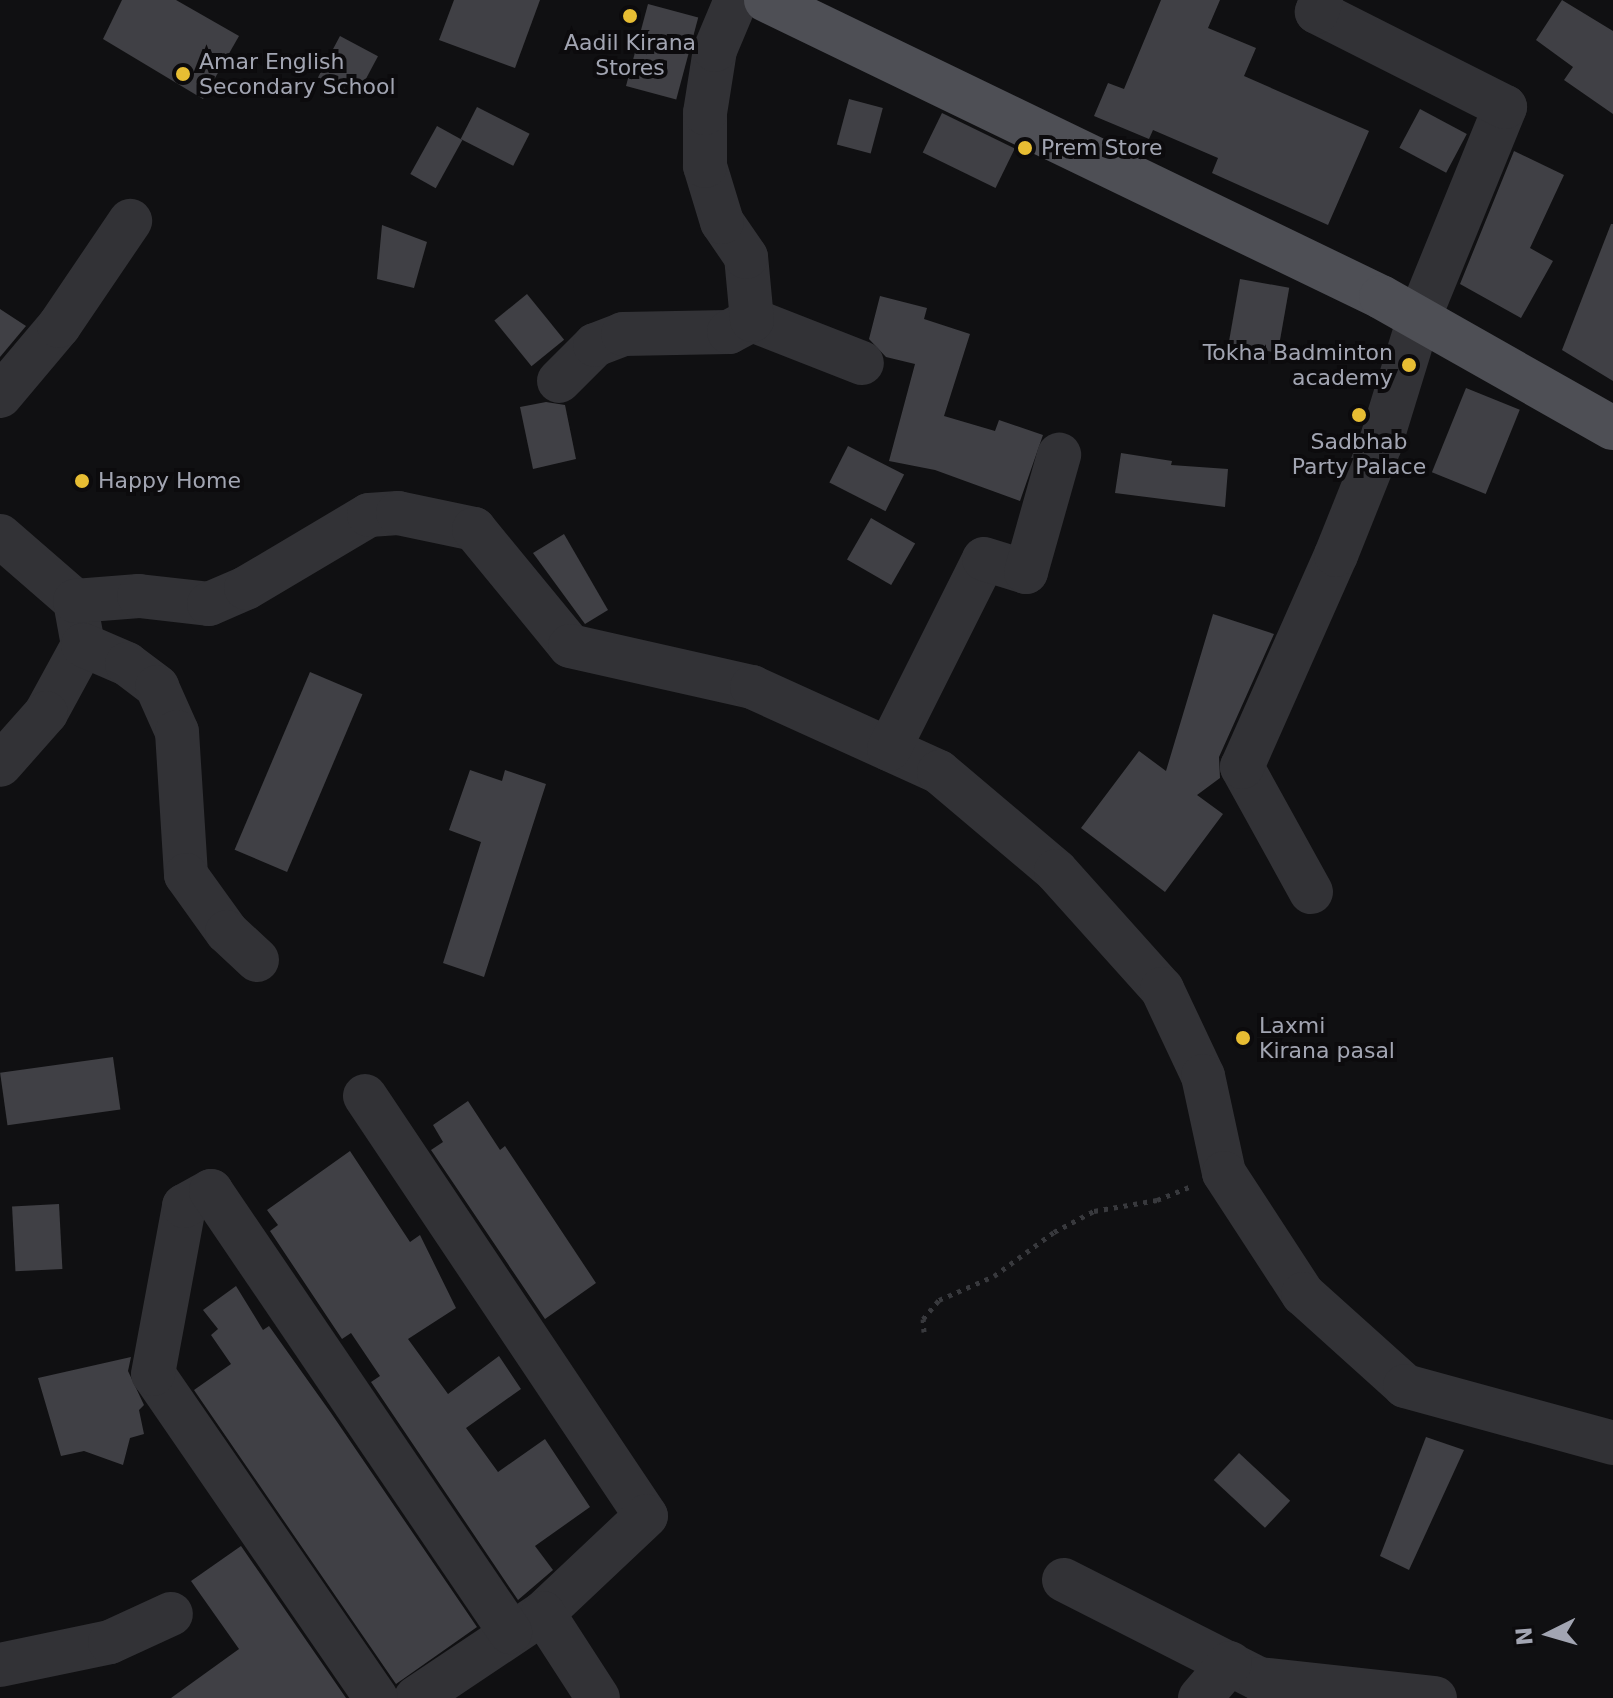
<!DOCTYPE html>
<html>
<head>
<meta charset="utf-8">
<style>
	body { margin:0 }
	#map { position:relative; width:1613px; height:1698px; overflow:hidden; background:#101012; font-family:"DejaVu Sans",sans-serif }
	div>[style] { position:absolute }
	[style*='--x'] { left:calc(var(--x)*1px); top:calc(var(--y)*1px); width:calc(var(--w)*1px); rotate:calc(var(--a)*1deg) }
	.building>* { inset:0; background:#404045; transform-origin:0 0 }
	.path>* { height:5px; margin-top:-2.5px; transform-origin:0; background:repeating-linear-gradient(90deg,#38393d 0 4px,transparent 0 10px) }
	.minor>* { height:44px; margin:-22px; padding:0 22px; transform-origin:22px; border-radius:22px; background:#323236 }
	.major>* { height:44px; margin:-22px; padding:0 22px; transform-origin:22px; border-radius:22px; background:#4e4f55 }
	.dots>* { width:22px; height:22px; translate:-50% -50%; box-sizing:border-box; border:4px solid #0c0b0d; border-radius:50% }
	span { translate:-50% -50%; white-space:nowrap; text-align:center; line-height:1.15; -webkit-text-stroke:8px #0c0b0d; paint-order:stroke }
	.poi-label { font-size:22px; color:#a2a5b2 }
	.left { translate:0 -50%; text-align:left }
	.right { translate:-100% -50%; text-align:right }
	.north { position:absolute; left:1509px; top:1594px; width:80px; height:80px; -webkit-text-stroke:6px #0c0b0d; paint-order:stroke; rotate:265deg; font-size:22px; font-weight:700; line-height:32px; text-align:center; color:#a2a5b2 }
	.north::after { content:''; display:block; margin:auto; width:28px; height:36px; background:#a2a5b2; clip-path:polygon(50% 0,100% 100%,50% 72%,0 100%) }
</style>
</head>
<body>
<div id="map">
	<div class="building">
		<div style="clip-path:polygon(122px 0,176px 0,239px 36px,203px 99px,103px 39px)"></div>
		<div style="clip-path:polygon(454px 0,540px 0,515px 68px,439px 40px)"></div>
		<div style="clip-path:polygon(1161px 0,1220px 0,1208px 28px,1256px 48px,1244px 76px,1369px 131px,1328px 225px,1212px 173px,1218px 158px,1153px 130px,1149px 139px,1094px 116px,1108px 83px,1124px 89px)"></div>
		<div style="clip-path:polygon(1562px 0,1613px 31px,1613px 114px,1564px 80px,1573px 67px,1536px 40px)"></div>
		<div style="left:648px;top:4px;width:52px;height:85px;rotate:15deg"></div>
		<div style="left:340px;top:36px;width:43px;height:47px;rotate:28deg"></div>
		<div style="left:849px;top:99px;width:35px;height:47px;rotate:15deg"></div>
		<div style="left:477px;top:107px;width:59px;height:36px;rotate:27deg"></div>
		<div style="left:1420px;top:109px;width:53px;height:44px;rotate:28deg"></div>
		<div style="left:942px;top:113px;width:81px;height:44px;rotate:26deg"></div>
		<div style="left:437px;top:126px;width:29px;height:55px;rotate:29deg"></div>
		<div style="clip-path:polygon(1514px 151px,1564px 175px,1530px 248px,1553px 261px,1521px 318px,1460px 284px)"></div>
		<div style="clip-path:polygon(1611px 224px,1613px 224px,1613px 381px,1562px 350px)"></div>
		<div style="clip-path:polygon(382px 225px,427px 242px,414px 288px,377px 279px)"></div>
		<div style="left:1240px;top:279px;width:50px;height:66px;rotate:10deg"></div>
		<div style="left:527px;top:294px;width:59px;height:42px;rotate:51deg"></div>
		<div style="clip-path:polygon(880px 296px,927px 308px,924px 319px,970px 334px,944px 416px,995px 431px,999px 420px,1043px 435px,1020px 501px,935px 470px,889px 461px,915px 364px,886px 357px,869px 339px)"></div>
		<div style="clip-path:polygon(0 309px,26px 326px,0 357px)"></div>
		<div style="left:1466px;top:388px;width:58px;height:91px;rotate:22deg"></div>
		<div style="clip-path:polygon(546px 402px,565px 405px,576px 459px,533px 469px,520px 407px)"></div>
		<div style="left:848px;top:446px;width:63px;height:41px;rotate:27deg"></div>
		<div style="clip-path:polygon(1121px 453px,1172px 461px,1171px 465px,1228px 469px,1225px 507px,1115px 493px)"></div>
		<div style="left:871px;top:518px;width:51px;height:48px;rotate:30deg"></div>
		<div style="clip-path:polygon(564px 534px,608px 610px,585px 624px,533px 553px)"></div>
		<div style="clip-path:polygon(1213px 614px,1274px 634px,1219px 757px,1220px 778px,1197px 795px,1223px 814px,1165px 892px,1081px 828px,1139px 751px,1166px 771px)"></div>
		<div style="left:310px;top:672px;width:57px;height:193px;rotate:23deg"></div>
		<div style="clip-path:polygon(470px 770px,502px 781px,505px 770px,546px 784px,484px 977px,443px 963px,481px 842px,449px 830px)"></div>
		<div style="left:113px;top:1057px;width:53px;height:114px;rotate:82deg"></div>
		<div style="clip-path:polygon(468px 1101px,500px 1150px,505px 1146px,596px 1283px,545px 1319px,431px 1150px,443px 1142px,433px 1125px)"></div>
		<div style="clip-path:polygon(350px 1151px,410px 1242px,420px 1235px,456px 1308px,408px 1339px,448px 1394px,499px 1356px,521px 1389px,466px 1428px,498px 1472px,545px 1439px,590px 1507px,535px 1546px,553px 1570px,518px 1600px,371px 1382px,380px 1376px,351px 1333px,342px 1339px,270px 1231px,278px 1225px,267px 1210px)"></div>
		<div style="left:59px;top:1204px;width:65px;height:47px;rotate:87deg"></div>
		<div style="clip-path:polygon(236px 1286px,263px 1330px,269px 1326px,331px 1413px,477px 1627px,396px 1684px,194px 1390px,231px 1364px,211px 1335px,218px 1329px,203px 1310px)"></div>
		<div style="clip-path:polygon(131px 1357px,128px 1371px,144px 1405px,139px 1410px,144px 1434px,130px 1438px,123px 1465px,84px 1451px,61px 1456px,38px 1378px)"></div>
		<div style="clip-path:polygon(1426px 1437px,1464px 1450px,1409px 1570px,1380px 1556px)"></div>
		<div style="left:1239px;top:1453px;width:70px;height:37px;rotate:43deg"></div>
		<div style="clip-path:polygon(241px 1546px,346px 1698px,171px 1698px,239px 1649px,191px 1581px)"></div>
	</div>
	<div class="path">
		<div style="--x:924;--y:1332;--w:13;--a:-94"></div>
		<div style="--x:923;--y:1319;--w:25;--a:-50"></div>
		<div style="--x:939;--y:1300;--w:60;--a:-23.6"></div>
		<div style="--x:994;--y:1276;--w:74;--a:-36.3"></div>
		<div style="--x:1054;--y:1232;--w:45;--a:-27.7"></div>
		<div style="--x:1094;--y:1211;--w:64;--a:-9.9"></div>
		<div style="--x:1157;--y:1200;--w:35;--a:-22"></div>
	</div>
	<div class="minor">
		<div style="--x:752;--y:320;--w:118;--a:21.4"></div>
		<div style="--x:559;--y:381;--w:51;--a:-45"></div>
		<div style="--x:595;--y:345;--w:30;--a:-21"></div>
		<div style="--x:623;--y:334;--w:106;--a:-1.1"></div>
		<div style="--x:729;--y:332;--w:26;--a:-28"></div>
		<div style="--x:752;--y:320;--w:63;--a:-95.4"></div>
		<div style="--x:746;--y:257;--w:42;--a:-124.4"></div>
		<div style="--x:722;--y:222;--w:59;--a:-106.9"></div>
		<div style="--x:705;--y:166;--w:53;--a:-90"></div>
		<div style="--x:705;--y:113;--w:64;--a:-81"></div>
		<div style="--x:715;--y:50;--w:54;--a:-67.2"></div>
		<div style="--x:0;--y:396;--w:92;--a:-49.9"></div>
		<div style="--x:59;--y:326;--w:127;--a:-55.9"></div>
		<div style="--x:0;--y:536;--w:99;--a:40.9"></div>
		<div style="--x:75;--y:601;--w:45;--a:79.7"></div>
		<div style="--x:83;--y:645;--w:77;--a:118.6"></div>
		<div style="--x:46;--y:713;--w:69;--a:131.5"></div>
		<div style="--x:75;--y:601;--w:64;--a:-4.5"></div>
		<div style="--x:139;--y:596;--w:70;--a:6.5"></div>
		<div style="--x:209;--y:604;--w:40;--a:-23.4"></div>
		<div style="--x:246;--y:588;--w:143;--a:-30.7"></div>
		<div style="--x:369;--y:515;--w:29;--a:-4"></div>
		<div style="--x:398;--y:513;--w:78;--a:11.9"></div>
		<div style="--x:474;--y:529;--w:151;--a:50.6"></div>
		<div style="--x:570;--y:646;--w:187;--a:12.7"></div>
		<div style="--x:752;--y:687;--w:205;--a:24.4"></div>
		<div style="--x:939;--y:772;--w:153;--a:40.2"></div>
		<div style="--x:1056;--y:871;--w:159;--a:48.1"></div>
		<div style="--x:1162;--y:989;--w:96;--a:64.8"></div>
		<div style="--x:1203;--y:1076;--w:99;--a:77.8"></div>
		<div style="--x:1224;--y:1173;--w:145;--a:56.9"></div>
		<div style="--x:1303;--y:1294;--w:137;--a:42"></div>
		<div style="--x:1405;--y:1386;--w:216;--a:15.3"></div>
		<div style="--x:83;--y:645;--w:48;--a:23.4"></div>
		<div style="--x:127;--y:664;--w:38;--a:37"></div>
		<div style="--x:157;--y:687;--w:49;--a:66"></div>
		<div style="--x:177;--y:732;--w:143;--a:86.4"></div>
		<div style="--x:186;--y:875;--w:70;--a:54.3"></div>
		<div style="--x:227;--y:932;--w:41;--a:43"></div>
		<div style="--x:889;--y:749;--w:212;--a:-63.4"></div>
		<div style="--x:984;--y:559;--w:44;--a:17.2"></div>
		<div style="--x:1026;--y:572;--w:122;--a:-74.2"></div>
		<div style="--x:1311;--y:892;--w:143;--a:-118.9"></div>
		<div style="--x:1242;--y:767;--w:232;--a:-66.1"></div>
		<div style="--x:1336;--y:555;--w:118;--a:-68.2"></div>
		<div style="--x:1380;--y:445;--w:133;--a:-72.9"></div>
		<div style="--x:1419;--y:318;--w:228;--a:-67.8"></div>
		<div style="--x:1505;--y:107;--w:211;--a:-153.2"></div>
		<div style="--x:1317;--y:12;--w:13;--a:-72"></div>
		<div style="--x:365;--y:1096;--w:505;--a:56.22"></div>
		<div style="--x:646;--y:1516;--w:141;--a:136.7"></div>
		<div style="--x:543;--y:1613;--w:153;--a:146.2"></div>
		<div style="--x:1064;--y:1580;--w:219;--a:26.9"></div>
		<div style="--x:1259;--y:1679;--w:177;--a:6.2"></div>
		<div style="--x:543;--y:1613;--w:101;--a:57.1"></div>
		<div style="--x:0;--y:1665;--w:112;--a:-11.8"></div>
		<div style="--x:110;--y:1642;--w:67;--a:-24.7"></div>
		<div style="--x:376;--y:1698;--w:393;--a:-124.5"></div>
		<div style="--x:153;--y:1374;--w:171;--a:-79.5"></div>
		<div style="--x:184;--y:1206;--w:31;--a:-29"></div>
		<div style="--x:211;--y:1191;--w:533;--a:55.86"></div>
		<div style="--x:1200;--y:1698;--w:46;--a:-49.4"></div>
	</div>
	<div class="major">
		<div style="--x:766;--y:0;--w:683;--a:25.78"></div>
		<div style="--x:1381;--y:297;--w:266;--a:29.5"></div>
	</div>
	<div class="dots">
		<div style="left:630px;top:16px;background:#e7bd33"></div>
		<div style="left:183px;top:74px;background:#e7bd33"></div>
		<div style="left:1025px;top:148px;background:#e7bd33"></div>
		<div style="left:1409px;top:365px;background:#e7bd33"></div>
		<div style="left:1359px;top:415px;background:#e7bd33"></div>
		<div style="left:82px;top:481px;background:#e7bd33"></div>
		<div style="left:1243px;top:1038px;background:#e7bd33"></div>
	</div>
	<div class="poi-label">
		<span style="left:630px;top:55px">Aadil Kirana<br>Stores</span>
		<span class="left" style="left:199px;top:74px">Amar English<br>Secondary School</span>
		<span class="left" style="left:1041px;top:148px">Prem Store</span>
		<span class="right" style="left:1393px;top:365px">Tokha Badminton<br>academy</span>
		<span style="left:1359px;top:454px">Sadbhab<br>Party Palace</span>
		<span class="left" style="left:98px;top:481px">Happy Home</span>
		<span class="left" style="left:1259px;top:1038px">Laxmi<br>Kirana pasal</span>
	</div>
	<div class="north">N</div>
</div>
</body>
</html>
